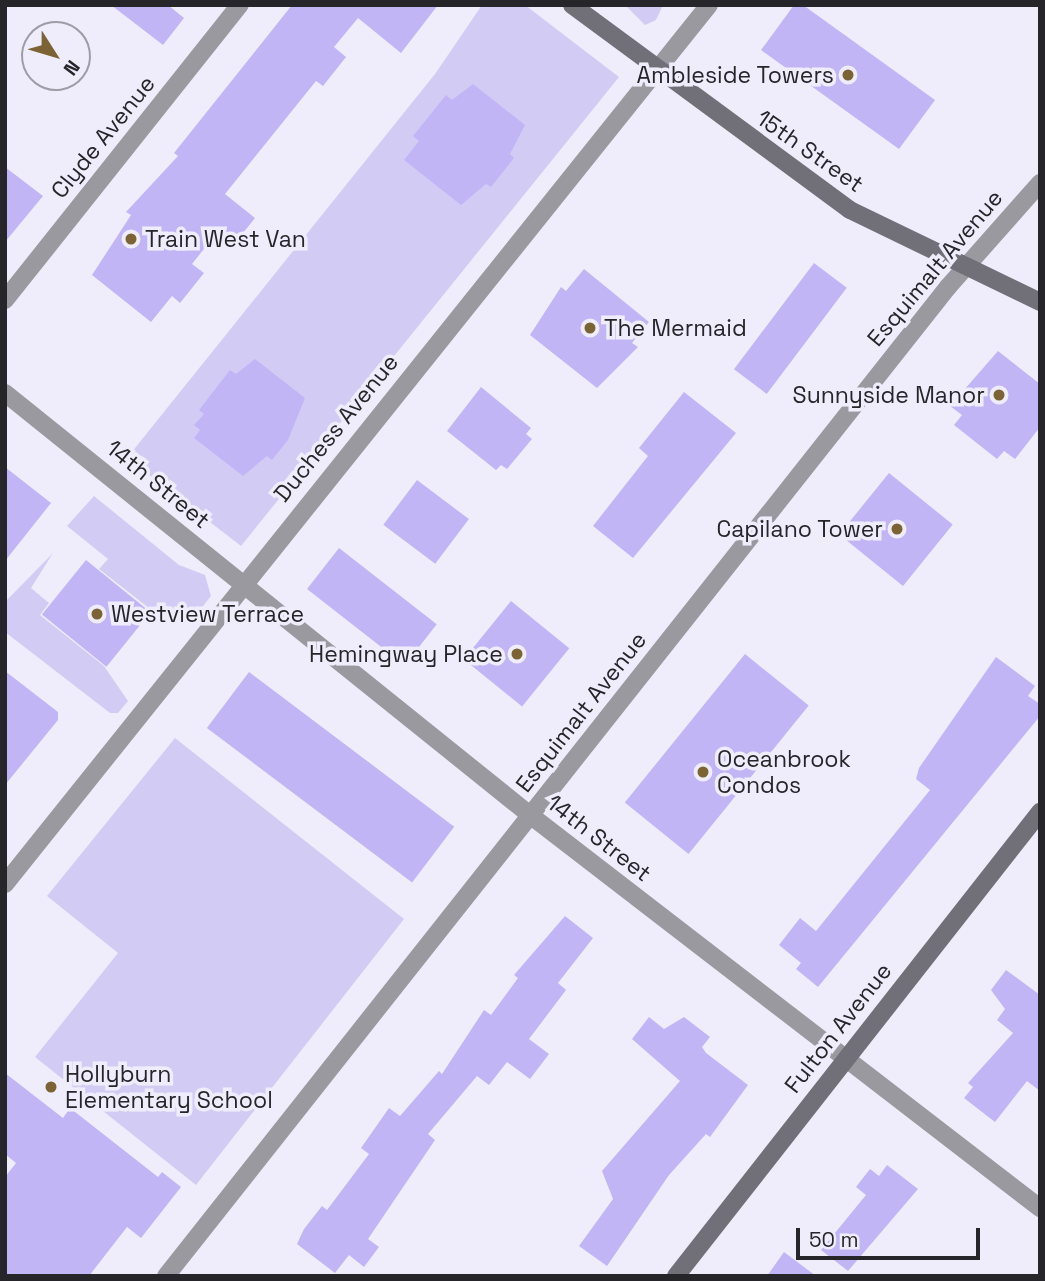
<!DOCTYPE html>
<html>
<head>
<meta charset="utf-8">
<style>
	body { margin:0 }
	#map { position:relative; width:1045px; height:1281px; overflow:hidden; background:#efedfb; font-family:"Space Grotesk",sans-serif }
	div>[style] { position:absolute }
	[style*='--x'] { left:calc(var(--x)*1px); top:calc(var(--y)*1px); width:calc(var(--w)*1px); rotate:calc(var(--a)*1deg) }
	.green>* { inset:0; background:#d2ccf5 }
	.building>* { inset:0; background:#c1b5f6; transform-origin:0 0 }
	.street>* { height:18px; margin:-9px; padding:0 9px; transform-origin:9px; border-radius:9px; background:#9a999f }
	.secondary>* { height:18px; margin:-9px; padding:0 9px; transform-origin:9px; border-radius:9px; background:#717078 }
	.dots>* { width:19px; height:19px; translate:-50% -50%; box-sizing:border-box; border:4px solid #efedfb; border-radius:50% }
	span { translate:-50% -50%; white-space:nowrap; text-align:center; line-height:1.15; -webkit-text-stroke:7px #efedfb; paint-order:stroke }
	.poi-label { font-size:23px; color:#25252a }
	.right { translate:-100% -50%; text-align:right }
	.left { translate:0 -50%; text-align:left }
	.street-label { font-size:23px; color:#25252a }
	.frame { position:absolute; inset:0; border:7px solid #25252a; pointer-events:none }
	.north { position:absolute; left:21px; top:21px; width:70px; height:70px; box-sizing:border-box; background:#efedfb; border:2px solid #9e9da7; border-radius:50%; rotate:127deg; font-size:19px; font-weight:700; line-height:28px; text-align:center; color:#25252a }
	.north::after { content:''; display:block; margin:auto; width:24px; height:32px; background:#7b6333; clip-path:polygon(50% 0,100% 100%,50% 72%,0 100%) }
	.scale { position:absolute; left:796px; top:1228px; width:184px; height:32px; box-sizing:border-box; border:4px solid #25252a; border-top:0; padding-left:9px; font-size:21px; line-height:24px; white-space:nowrap; color:#25252a; -webkit-text-stroke:5px #efedfb; paint-order:stroke }
</style>
</head>
<body>
<div id="map">
	<div class="green">
		<div style="clip-path:polygon(482px 5px,525px 5px,619px 77px,241px 546px,127px 458px,435px 74px)"></div>
		<div style="clip-path:polygon(625px 5px,663px 5px,656px 20px,645px 25px)"></div>
		<div style="clip-path:polygon(94px 496px,179px 565px,205px 575px,211px 596px,192px 620px,154px 612px,99px 569px,108px 559px,67px 526px)"></div>
		<div style="clip-path:polygon(53px 553px,31px 588px,49px 603px,40px 615px,104px 666px,128px 701px,118px 713px,110px 713px,5px 632px,5px 602px)"></div>
		<div style="clip-path:polygon(175px 738px,404px 919px,196px 1185px,35px 1057px,118px 953px,47px 896px)"></div>
	</div>
	<div class="building">
		<div style="clip-path:polygon(111px 5px,168px 5px,184px 18px,163px 45px)"></div>
		<div style="clip-path:polygon(292px 5px,438px 5px,401px 53px,358px 18px,334px 47px,346px 57px,323px 86px,316px 81px,225px 194px,255px 218px,231px 248px,215px 235px,192px 264px,204px 273px,180px 303px,172px 296px,151px 322px,92px 275px,131px 215px,126px 212px,178px 156px,174px 153px)"></div>
		<div style="clip-path:polygon(794px 5px,803px 5px,935px 100px,899px 149px,761px 50px)"></div>
		<div style="clip-path:polygon(473px 84px,525px 125px,510px 154px,514px 158px,491px 187px,486px 184px,461px 205px,404px 160px,419px 141px,413px 136px,446px 95px,452px 100px)"></div>
		<div style="clip-path:polygon(5px 167px,43px 196px,5px 242px)"></div>
		<div style="left:814px;top:263px;width:41px;height:133px;rotate:37deg"></div>
		<div style="clip-path:polygon(584px 269px,649px 322px,632px 343px,638px 347px,597px 388px,530px 335px,561px 287px,566px 291px)"></div>
		<div style="clip-path:polygon(998px 351px,1040px 384px,1040px 427px,1015px 459px,1004px 451px,997px 459px,954px 425px,962px 415px,950px 406px)"></div>
		<div style="clip-path:polygon(255px 359px,305px 398px,288px 440px,272px 460px,267px 456px,243px 476px,194px 438px,200px 430px,194px 425px,204px 414px,199px 410px,230px 370px,236px 374px)"></div>
		<div style="clip-path:polygon(481px 387px,531px 428px,526px 434px,532px 439px,507px 469px,501px 465px,496px 470px,447px 431px)"></div>
		<div style="clip-path:polygon(684px 392px,736px 433px,633px 558px,593px 526px,648px 456px,639px 448px)"></div>
		<div style="clip-path:polygon(5px 467px,51px 503px,5px 561px)"></div>
		<div style="left:889px;top:473px;width:82px;height:79px;rotate:39deg"></div>
		<div style="left:417px;top:480px;width:65px;height:56px;rotate:37deg"></div>
		<div style="left:339px;top:548px;width:124px;height:52px;rotate:38deg"></div>
		<div style="left:86px;top:560px;width:83px;height:70px;rotate:39deg"></div>
		<div style="left:511px;top:601px;width:75px;height:75px;rotate:39deg"></div>
		<div style="left:745px;top:654px;width:82px;height:191px;rotate:39deg"></div>
		<div style="clip-path:polygon(996px 657px,1035px 686px,1028px 696px,1040px 704px,1040px 716px,818px 987px,796px 969px,801px 963px,779px 945px,800px 918px,816px 931px,930px 790px,916px 779px,919px 768px)"></div>
		<div style="clip-path:polygon(5px 671px,58px 712px,58px 720px,5px 785px)"></div>
		<div style="left:249px;top:672px;width:257px;height:70px;rotate:37deg"></div>
		<div style="clip-path:polygon(565px 916px,593px 938px,558px 983px,566px 990px,529px 1039px,549px 1054px,530px 1079px,507px 1062px,489px 1085px,477px 1076px,428px 1134px,435px 1140px,368px 1239px,379px 1247px,364px 1267px,349px 1255px,335px 1273px,297px 1244px,304px 1229px,322px 1206px,327px 1210px,369px 1154px,361px 1148px,389px 1108px,400px 1116px,439px 1071px,442px 1074px,484px 1010px,491px 1015px,518px 978px,514px 975px)"></div>
		<div style="clip-path:polygon(1006px 970px,1040px 995px,1040px 1091px,1027px 1081px,995px 1122px,964px 1098px,973px 1087px,968px 1083px,1013px 1033px,997px 1020px,1005px 1009px,991px 990px)"></div>
		<div style="clip-path:polygon(649px 1017px,664px 1029px,684px 1017px,710px 1037px,702px 1047px,706px 1053px,748px 1085px,710px 1137px,706px 1134px,669px 1175px,607px 1266px,579px 1246px,613px 1199px,602px 1171px,680px 1081px,632px 1039px)"></div>
		<div style="clip-path:polygon(5px 1073px,63px 1118px,70px 1108px,158px 1177px,162px 1172px,181px 1187px,141px 1238px,127px 1227px,89px 1276px,5px 1276px,5px 1177px,16px 1163px,5px 1154px)"></div>
		<div style="clip-path:polygon(887px 1165px,918px 1189px,848px 1271px,821px 1250px,866px 1195px,856px 1187px,870px 1169px,879px 1176px)"></div>
		<div style="clip-path:polygon(784px 1252px,816px 1276px,767px 1276px)"></div>
	</div>
	<div class="street">
		<div style="--x:5;--y:300;--w:377;--a:-51.5"></div>
		<div style="--x:5;--y:393;--w:674;--a:38.79"></div>
		<div style="--x:530;--y:815;--w:644;--a:37.62"></div>
		<div style="--x:5;--y:884;--w:1126;--a:-51.31"></div>
		<div style="--x:166;--y:1276;--w:1261;--a:-51.67"></div>
		<div style="--x:948;--y:287;--w:139;--a:-48.5"></div>
	</div>
	<div class="secondary">
		<div style="--x:572;--y:5;--w:345;--a:36.4"></div>
		<div style="--x:850;--y:210;--w:211;--a:25.8"></div>
		<div style="--x:676;--y:1276;--w:590;--a:-51.89"></div>
	</div>
	<div class="dots">
		<div style="left:848px;top:75px;background:#7b6333"></div>
		<div style="left:131px;top:239px;background:#7b6333"></div>
		<div style="left:590px;top:328px;background:#7b6333"></div>
		<div style="left:999px;top:395px;background:#7b6333"></div>
		<div style="left:897px;top:529px;background:#7b6333"></div>
		<div style="left:97px;top:614px;background:#7b6333"></div>
		<div style="left:517px;top:654px;background:#7b6333"></div>
		<div style="left:703px;top:772px;background:#7b6333"></div>
		<div style="left:51px;top:1087px;background:#7b6333"></div>
	</div>
	<div class="poi-label">
		<span class="right" style="left:834px;top:75px">Ambleside Towers</span>
		<span class="left" style="left:145px;top:239px">Train West Van</span>
		<span class="left" style="left:604px;top:328px">The Mermaid</span>
		<span class="right" style="left:985px;top:395px">Sunnyside Manor</span>
		<span class="right" style="left:883px;top:529px">Capilano Tower</span>
		<span class="left" style="left:111px;top:614px">Westview Terrace</span>
		<span class="right" style="left:503px;top:654px">Hemingway Place</span>
		<span class="left" style="left:717px;top:772px">Oceanbrook<br>Condos</span>
		<span class="left" style="left:65px;top:1087px">Hollyburn<br>Elementary School</span>
	</div>
	<div class="street-label">
		<span style="left:103px;top:137px;rotate:-51deg">Clyde Avenue</span>
		<span style="left:810px;top:151px;rotate:35deg">15th Street</span>
		<span style="left:935px;top:268px;rotate:-50deg">Esquimalt Avenue</span>
		<span style="left:336px;top:428px;rotate:-51deg">Duchess Avenue</span>
		<span style="left:158px;top:484px;rotate:39deg">14th Street</span>
		<span style="left:581px;top:712px;rotate:-52deg">Esquimalt Avenue</span>
		<span style="left:599px;top:838px;rotate:38deg">14th Street</span>
		<span style="left:838px;top:1028px;rotate:-52deg">Fulton Avenue</span>
	</div>
	<div class="frame"></div>
	<div class="north">N</div>
	<div class="scale">50 m</div>
</div>
</body>
</html>
